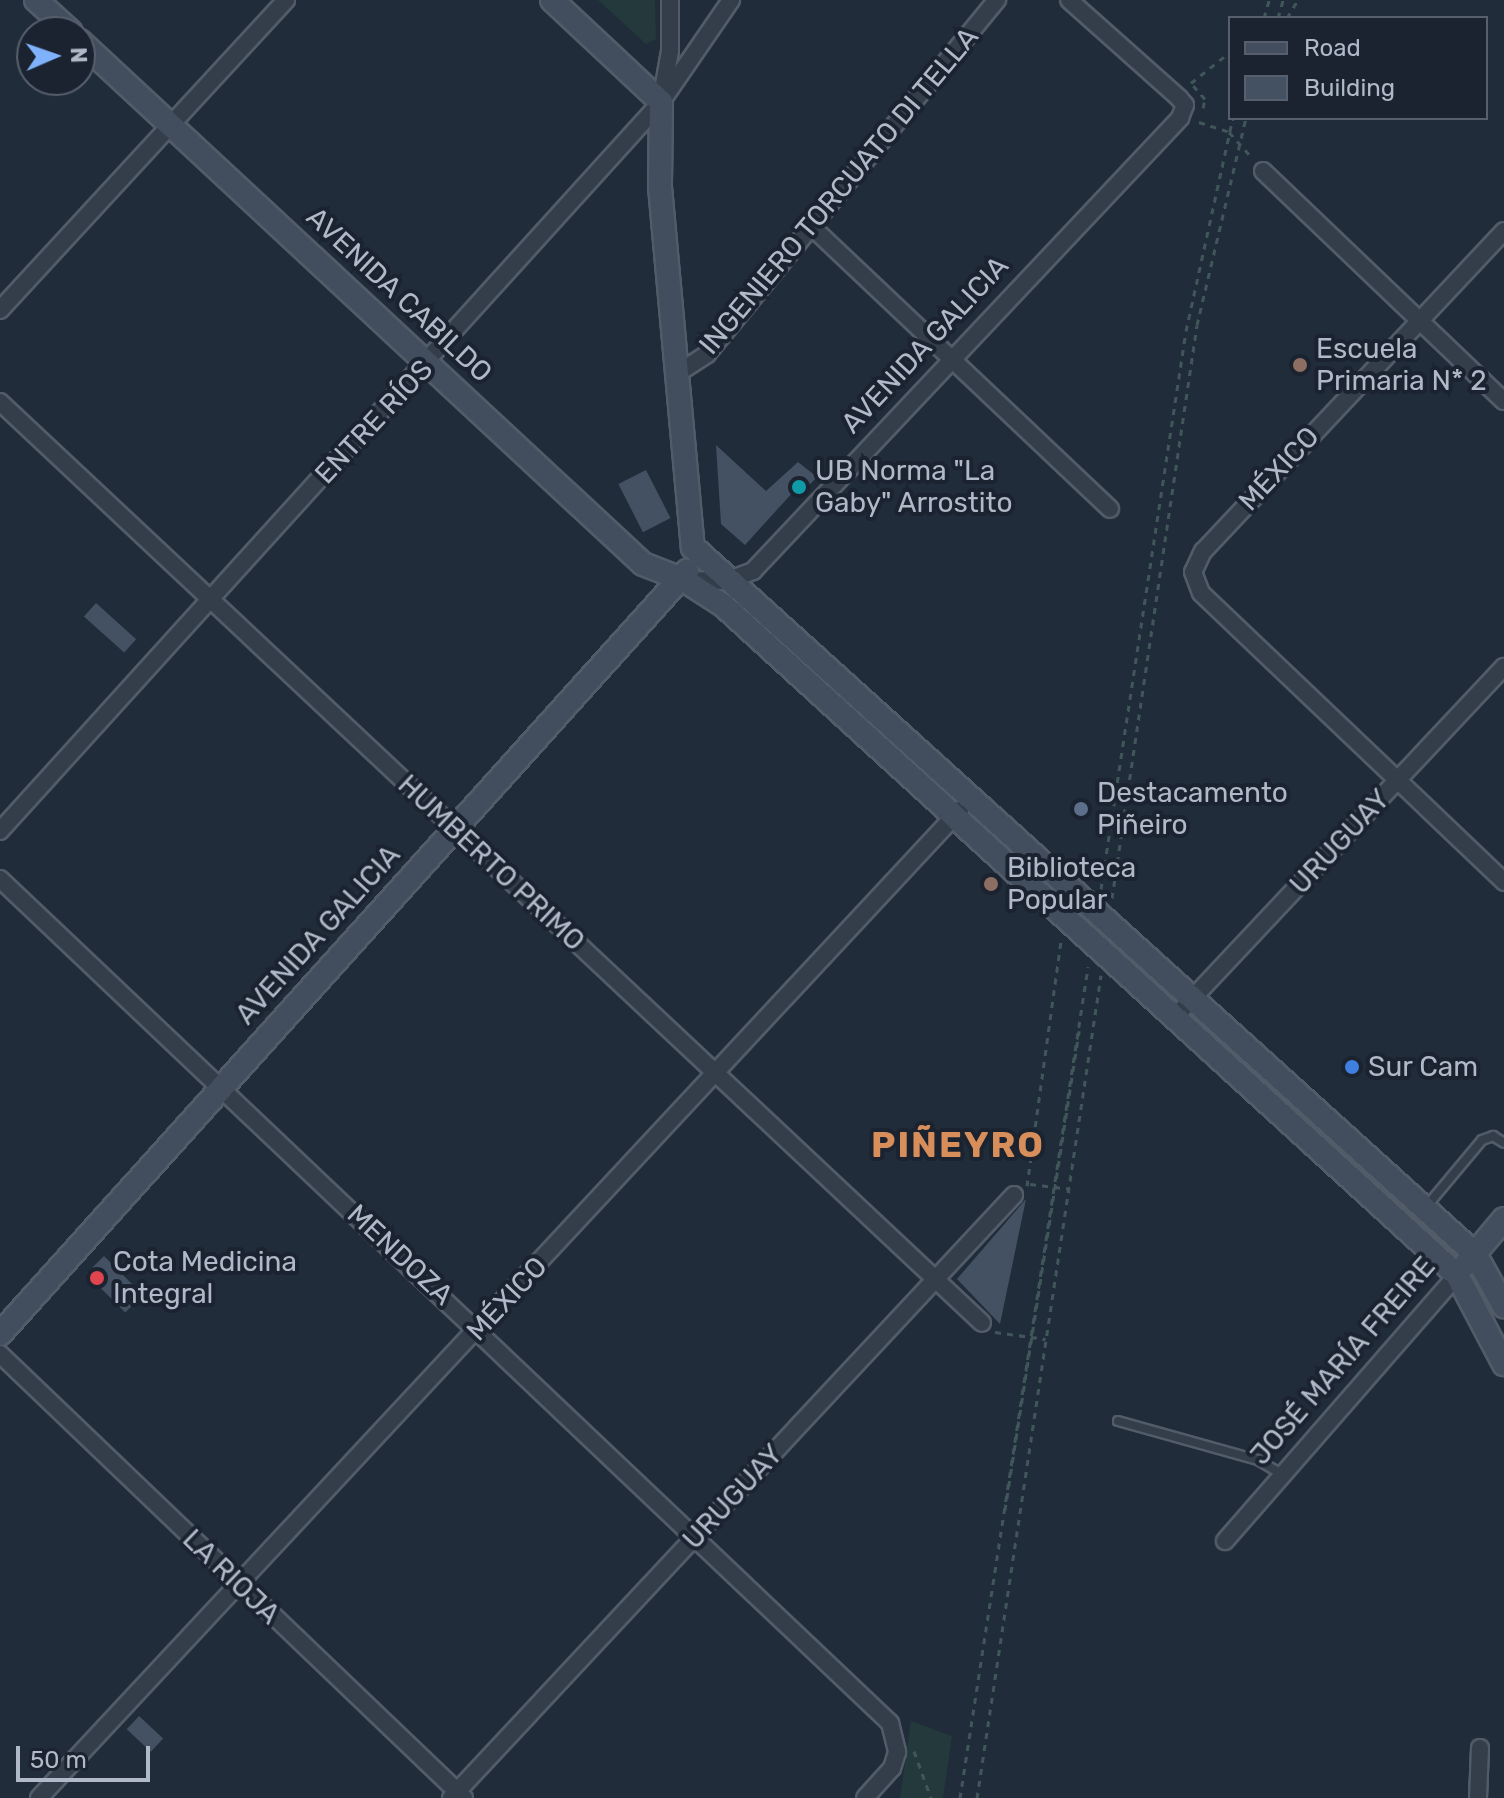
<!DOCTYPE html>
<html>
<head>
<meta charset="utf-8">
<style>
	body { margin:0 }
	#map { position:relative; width:1504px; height:1798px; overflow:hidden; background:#212c3a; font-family:Rubik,sans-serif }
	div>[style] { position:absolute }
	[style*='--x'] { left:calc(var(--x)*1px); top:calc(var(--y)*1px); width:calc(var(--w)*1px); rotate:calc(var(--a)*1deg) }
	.green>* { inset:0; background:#23393c }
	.building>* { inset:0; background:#445162; transform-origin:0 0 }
	.path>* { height:3px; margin-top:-1.5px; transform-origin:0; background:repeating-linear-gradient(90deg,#405659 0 6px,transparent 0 12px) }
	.roads { filter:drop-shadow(2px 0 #525c68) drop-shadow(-2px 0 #525c68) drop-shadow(0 2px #525c68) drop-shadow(0 -2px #525c68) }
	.service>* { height:8px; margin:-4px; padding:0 4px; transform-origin:4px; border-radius:4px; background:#343e4b }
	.minor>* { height:16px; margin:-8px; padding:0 8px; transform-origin:8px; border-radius:8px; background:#343e4b }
	.secondary>* { height:22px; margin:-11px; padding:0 11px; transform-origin:11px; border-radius:11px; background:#424d5e }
	.dots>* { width:22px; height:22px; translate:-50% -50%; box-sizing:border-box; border:4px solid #1a232f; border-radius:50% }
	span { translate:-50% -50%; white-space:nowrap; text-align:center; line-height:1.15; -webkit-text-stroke:8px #1a232f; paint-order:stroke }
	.street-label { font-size:28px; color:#afb9c7 }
	.poi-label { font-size:28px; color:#afb9c7 }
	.left { translate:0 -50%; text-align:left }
	.district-label { font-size:36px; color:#d78e5a; font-weight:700; letter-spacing:2px }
	.legend { position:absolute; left:1228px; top:16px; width:260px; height:104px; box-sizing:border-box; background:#1a232f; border:2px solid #565f6c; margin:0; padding:10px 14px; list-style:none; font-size:24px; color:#afb9c7 }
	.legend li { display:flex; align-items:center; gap:16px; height:40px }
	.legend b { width:40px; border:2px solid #565f6c }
	.north { position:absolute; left:16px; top:16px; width:80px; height:80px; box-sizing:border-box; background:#1a232f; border:2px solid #565f6c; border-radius:50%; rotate:88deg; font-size:22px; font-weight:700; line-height:32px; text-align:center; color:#afb9c7 }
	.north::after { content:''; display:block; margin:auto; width:28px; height:36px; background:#80b2fb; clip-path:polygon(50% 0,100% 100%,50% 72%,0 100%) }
	.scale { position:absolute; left:16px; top:1746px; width:134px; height:36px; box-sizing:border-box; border:4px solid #afb9c7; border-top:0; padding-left:10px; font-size:24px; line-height:28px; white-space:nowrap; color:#afb9c7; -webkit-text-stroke:6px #1a232f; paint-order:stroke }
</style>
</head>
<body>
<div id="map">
	<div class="green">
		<div style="clip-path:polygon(598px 0,655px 0,656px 39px,646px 44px)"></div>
		<div style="clip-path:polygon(911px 1721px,952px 1736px,943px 1798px,900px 1798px)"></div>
	</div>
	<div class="building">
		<div style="clip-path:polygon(716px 445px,766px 491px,798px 462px,817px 477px,799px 496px,794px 491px,745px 545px,721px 524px)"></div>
		<div style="left:646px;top:470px;width:54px;height:31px;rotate:63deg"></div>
		<div style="left:96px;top:603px;width:54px;height:18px;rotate:42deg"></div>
		<div style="clip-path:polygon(1026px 1199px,1000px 1324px,957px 1279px)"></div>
		<div style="left:104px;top:1256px;width:55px;height:25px;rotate:45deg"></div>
		<div style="left:139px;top:1716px;width:33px;height:18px;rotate:43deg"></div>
	</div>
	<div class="path">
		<div style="--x:1264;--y:18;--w:19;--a:-74"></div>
		<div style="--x:1278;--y:18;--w:19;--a:-74"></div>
		<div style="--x:1287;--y:18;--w:21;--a:-59"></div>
		<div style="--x:1203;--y:108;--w:9;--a:-77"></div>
		<div style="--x:1205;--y:99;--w:21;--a:-131"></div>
		<div style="--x:1191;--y:83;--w:50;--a:-38.5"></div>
		<div style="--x:1199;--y:122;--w:32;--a:18"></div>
		<div style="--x:1229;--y:132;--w:36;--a:48"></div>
		<div style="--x:1101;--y:889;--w:564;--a:-81.34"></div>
		<div style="--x:1186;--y:331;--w:218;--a:-77.6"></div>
		<div style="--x:1112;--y:898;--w:579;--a:-81.56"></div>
		<div style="--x:1197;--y:325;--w:213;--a:-76.7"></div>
		<div style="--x:1030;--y:1184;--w:39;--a:7"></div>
		<div style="--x:1027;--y:1186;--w:246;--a:-82.1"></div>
		<div style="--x:995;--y:1332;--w:51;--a:7.8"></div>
		<div style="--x:1005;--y:1510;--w:485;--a:-81.2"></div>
		<div style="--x:914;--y:1751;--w:50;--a:70.1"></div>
		<div style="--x:960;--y:1798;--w:841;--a:-81.24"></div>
		<div style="--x:977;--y:1798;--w:832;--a:-81.43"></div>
	</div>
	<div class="roads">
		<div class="service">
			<div style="--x:1426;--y:1207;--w:87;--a:-50.1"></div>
			<div style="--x:1482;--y:1140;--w:12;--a:-20"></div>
			<div style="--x:1493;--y:1136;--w:13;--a:32"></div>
			<div style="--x:1118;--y:1421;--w:145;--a:15.6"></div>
			<div style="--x:1258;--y:1460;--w:29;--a:31"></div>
		</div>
		<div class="minor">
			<div style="--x:662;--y:96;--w:46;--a:-79.9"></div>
			<div style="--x:670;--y:51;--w:51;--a:-90"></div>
			<div style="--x:1263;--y:171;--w:333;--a:43.7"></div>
			<div style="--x:812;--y:227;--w:410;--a:43.4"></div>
			<div style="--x:1504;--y:231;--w:439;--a:133.2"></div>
			<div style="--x:1203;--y:551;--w:23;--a:115"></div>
			<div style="--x:1193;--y:572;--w:22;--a:69"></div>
			<div style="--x:1201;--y:593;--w:419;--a:43.6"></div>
			<div style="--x:0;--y:310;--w:422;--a:-47.3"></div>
			<div style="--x:675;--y:375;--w:38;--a:-33"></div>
			<div style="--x:707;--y:354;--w:458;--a:-50.7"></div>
			<div style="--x:0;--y:402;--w:1346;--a:43.16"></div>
			<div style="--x:686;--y:580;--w:40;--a:1.4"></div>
			<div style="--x:726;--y:581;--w:29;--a:-20"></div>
			<div style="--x:753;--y:571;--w:623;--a:-46.69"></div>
			<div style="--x:1180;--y:118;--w:14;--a:-69"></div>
			<div style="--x:1185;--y:105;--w:9;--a:-131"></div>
			<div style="--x:1179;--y:98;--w:147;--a:-138.3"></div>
			<div style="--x:0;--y:831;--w:984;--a:-47.8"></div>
			<div style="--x:661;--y:102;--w:124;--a:-55.5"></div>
			<div style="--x:0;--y:879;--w:1227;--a:43.48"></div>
			<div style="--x:890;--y:1723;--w:30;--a:76"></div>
			<div style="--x:897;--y:1752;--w:17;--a:107"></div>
			<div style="--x:892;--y:1768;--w:40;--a:132"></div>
			<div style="--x:1176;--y:1016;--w:479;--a:-46.8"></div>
			<div style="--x:0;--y:1354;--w:642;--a:43.74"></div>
			<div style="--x:1225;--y:1541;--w:353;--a:-48.9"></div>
			<div style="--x:39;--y:1798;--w:1351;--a:-47.01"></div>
			<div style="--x:451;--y:1798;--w:825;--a:-46.96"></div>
			<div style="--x:1478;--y:1798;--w:50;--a:-87.7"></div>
		</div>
		<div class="secondary">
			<div style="--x:36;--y:0;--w:47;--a:42.4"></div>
			<div style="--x:552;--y:0;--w:149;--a:43.1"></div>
			<div style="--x:661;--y:102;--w:85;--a:90.7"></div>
			<div style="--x:660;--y:187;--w:362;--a:84.8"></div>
			<div style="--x:693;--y:547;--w:1054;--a:42.12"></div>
			<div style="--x:1475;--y:1254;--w:60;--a:60.9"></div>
			<div style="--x:80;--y:41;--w:768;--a:42.89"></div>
			<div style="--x:643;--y:564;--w:44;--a:21.3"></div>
			<div style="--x:684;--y:580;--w:48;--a:33"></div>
			<div style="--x:724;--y:606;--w:992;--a:42.39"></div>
			<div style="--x:1457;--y:1275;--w:101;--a:62.2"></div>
			<div style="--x:1466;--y:1264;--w:59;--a:-49.8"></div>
			<div style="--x:0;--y:1334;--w:1027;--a:-48"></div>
		</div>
	</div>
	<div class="dots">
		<div style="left:1300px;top:365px;background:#8d6e63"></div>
		<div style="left:799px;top:487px;background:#0f9aa8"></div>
		<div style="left:1081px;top:809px;background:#5c6f8a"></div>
		<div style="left:991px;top:884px;background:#8d6e63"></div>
		<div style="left:1352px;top:1067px;background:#3f7fe0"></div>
		<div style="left:97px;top:1278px;background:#e0444e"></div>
	</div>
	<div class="street-label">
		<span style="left:839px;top:191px;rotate:-50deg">INGENIERO TORCUATO DI TELLA</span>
		<span style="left:399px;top:295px;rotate:43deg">AVENIDA CABILDO</span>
		<span style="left:925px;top:345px;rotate:-47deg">AVENIDA GALICIA</span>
		<span style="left:374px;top:422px;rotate:-47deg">ENTRE RÍOS</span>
		<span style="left:1279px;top:469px;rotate:-47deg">MÉXICO</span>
		<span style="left:1340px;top:842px;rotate:-47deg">URUGUAY</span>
		<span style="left:491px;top:863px;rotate:43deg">HUMBERTO PRIMO</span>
		<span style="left:318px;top:935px;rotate:-48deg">AVENIDA GALICIA</span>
		<span style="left:400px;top:1255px;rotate:43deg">MENDOZA</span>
		<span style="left:507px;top:1299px;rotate:-47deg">MÉXICO</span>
		<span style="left:1343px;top:1361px;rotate:-49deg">JOSÉ MARÍA FREIRE</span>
		<span style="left:733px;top:1497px;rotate:-47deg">URUGUAY</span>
		<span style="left:231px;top:1577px;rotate:44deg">LA RIOJA</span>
	</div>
	<div class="poi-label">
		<span class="left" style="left:1316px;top:365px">Escuela<br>Primaria N* 2</span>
		<span class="left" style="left:815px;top:487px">UB Norma "La<br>Gaby" Arrostito</span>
		<span class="left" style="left:1097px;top:809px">Destacamento<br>Piñeiro</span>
		<span class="left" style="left:1007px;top:884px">Biblioteca<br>Popular</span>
		<span class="left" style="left:1368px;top:1067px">Sur Cam</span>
		<span class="left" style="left:113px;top:1278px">Cota Medicina<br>Integral</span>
	</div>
	<div class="district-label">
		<span style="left:958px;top:1145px">PIÑEYRO</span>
	</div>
	<ul class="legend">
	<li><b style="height:10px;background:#424d5e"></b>Road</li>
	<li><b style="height:22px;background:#445162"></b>Building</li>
	</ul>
	<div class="north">N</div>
	<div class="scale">50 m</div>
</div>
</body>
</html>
